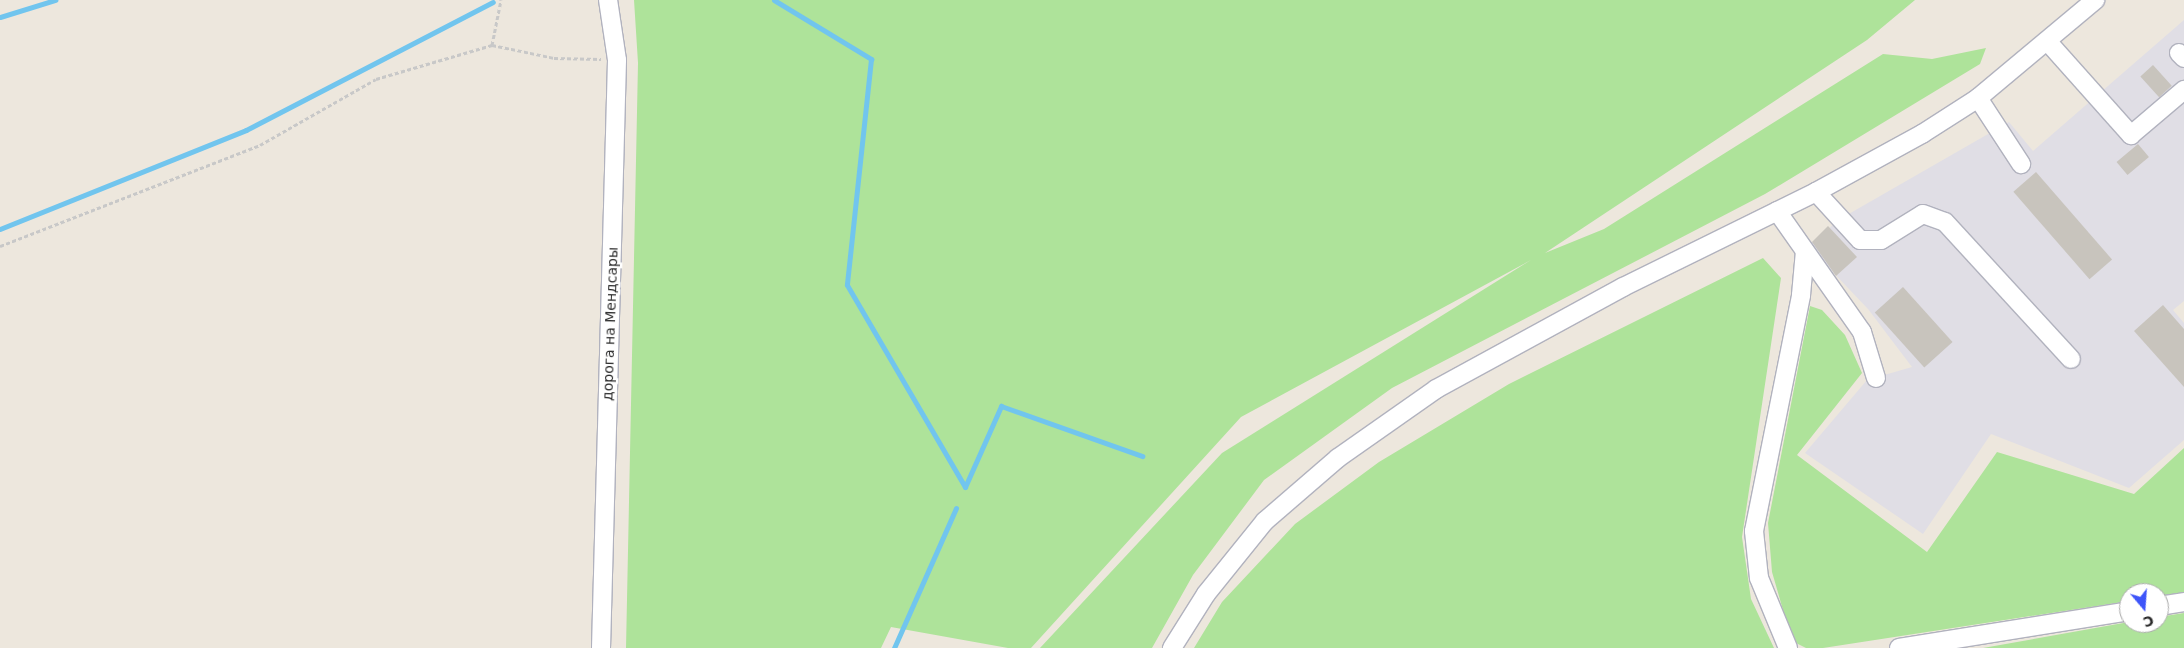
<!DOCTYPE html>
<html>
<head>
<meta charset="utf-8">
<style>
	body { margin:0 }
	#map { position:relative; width:2184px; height:648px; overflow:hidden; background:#ede7dd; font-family:"DejaVu Sans",sans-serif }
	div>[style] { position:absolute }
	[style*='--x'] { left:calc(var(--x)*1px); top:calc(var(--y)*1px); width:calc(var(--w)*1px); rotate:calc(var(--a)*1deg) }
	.industrial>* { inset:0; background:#e0dee5 }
	.green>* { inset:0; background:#aee39a }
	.stream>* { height:5px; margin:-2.5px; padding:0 2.5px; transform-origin:2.5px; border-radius:2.5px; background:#71c5ee }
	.building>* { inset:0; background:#c8c4bd; transform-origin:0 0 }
	.path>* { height:3px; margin-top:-1.5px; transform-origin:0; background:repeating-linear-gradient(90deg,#c8c8c8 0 4px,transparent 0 6.5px) }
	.roads { filter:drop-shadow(1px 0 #b1b2be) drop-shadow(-1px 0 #b1b2be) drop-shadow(0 1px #b1b2be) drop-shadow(0 -1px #b1b2be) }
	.minor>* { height:18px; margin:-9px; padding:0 9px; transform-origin:9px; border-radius:9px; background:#fff }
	span { translate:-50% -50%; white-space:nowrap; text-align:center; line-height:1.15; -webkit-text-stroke:4.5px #fff; paint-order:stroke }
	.street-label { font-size:14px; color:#2b2b2b }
	.north { position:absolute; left:2119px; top:583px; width:50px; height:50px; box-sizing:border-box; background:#fff; border:1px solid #aaa; border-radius:50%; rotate:162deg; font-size:14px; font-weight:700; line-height:20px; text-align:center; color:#2b2b2b }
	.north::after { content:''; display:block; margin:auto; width:18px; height:22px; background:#3e55f9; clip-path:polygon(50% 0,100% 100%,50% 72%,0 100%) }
</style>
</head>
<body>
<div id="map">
	<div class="industrial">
		<div style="clip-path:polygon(2184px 20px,2184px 301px,2173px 310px,2184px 323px,2184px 440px,2129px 488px,1991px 434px,1923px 534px,1805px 453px,1867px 380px,1912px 367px,1868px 309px,1808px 246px,1840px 219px,2009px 122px,2033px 151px)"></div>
	</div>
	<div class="green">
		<div style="clip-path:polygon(634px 0,1915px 0,1867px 40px,1545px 253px,1604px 229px,1883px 54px,1932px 59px,1986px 48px,1980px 64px,1765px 194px,1392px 388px,1264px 480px,1193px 575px,1152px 648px,1040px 648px,1222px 453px,1531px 260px,1241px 417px,1031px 648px,1008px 648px,891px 627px,881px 648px,626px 648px,638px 63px)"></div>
		<div style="clip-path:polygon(1763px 258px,1781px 278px,1742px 537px,1751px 599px,1774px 648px,1194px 648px,1222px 602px,1295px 524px,1379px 462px,1509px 384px)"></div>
		<div style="clip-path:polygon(1810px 306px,1822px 310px,1845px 335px,1862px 373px,1797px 455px,1927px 552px,1997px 452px,2134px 494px,2184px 448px,2184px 593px,2159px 597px,2159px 593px,2129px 593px,2129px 601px,1823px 648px,1806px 648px,1792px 641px,1772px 572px,1768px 523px)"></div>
		<div style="clip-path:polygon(2184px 613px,2184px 648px,1983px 648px,2129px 622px,2159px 623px,2159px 617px)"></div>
	</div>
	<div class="stream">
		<div style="--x:774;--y:0;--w:114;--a:31.3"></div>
		<div style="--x:871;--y:59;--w:227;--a:96.1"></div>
		<div style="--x:847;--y:285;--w:234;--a:59.7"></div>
		<div style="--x:0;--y:17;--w:58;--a:-17.2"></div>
		<div style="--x:0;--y:229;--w:265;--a:-21.9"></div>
		<div style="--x:246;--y:130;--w:278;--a:-27.4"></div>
		<div style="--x:965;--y:487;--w:89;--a:-66"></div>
		<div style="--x:1001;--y:406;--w:150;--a:19.5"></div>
		<div style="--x:894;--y:648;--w:153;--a:-66.1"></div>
	</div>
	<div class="building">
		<div style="left:2153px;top:65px;width:28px;height:17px;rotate:48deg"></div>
		<div style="left:2138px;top:144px;width:17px;height:28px;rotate:50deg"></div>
		<div style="left:2036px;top:172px;width:116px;height:30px;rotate:49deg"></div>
		<div style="clip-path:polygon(1828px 226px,1857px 257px,1836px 276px,1812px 242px)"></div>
		<div style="left:1903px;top:287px;width:74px;height:38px;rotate:48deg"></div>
		<div style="clip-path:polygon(2163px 305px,2184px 329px,2184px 387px,2134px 331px)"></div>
	</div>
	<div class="path">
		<div style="--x:492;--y:45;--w:46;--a:-78.7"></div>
		<div style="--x:0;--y:246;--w:279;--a:-21.2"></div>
		<div style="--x:260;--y:145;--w:133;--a:-29.6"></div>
		<div style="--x:376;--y:79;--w:121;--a:-16.3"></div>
		<div style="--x:492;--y:45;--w:63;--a:11.8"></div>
		<div style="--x:554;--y:58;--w:47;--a:1.2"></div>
	</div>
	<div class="roads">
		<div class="minor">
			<div style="--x:2048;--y:42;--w:125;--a:48.3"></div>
			<div style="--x:2131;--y:135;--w:70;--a:-40.3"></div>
			<div style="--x:2179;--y:53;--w:7;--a:45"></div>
			<div style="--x:1978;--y:98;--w:79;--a:56.9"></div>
			<div style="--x:1816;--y:192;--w:65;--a:47.5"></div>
			<div style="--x:1860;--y:240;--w:21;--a:0"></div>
			<div style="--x:1881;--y:240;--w:49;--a:-31.8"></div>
			<div style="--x:1923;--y:214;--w:23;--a:20"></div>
			<div style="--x:1945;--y:222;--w:186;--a:47.4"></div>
			<div style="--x:1777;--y:211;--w:148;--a:54.9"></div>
			<div style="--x:1862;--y:332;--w:48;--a:73.1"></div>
			<div style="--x:2159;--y:606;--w:25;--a:-9"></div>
			<div style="--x:601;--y:648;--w:588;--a:-88.44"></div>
			<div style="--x:617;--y:60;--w:61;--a:-98.5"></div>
			<div style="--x:1172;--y:648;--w:64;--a:-57.8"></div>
			<div style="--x:1206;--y:594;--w:94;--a:-51.1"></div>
			<div style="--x:1265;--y:521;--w:96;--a:-40.8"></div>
			<div style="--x:1338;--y:458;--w:120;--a:-35.1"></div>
			<div style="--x:1436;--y:389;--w:213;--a:-28.6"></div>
			<div style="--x:1623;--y:287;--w:215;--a:-26.2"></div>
			<div style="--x:1816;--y:192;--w:121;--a:-28.7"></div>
			<div style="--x:1922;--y:134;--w:67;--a:-32.7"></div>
			<div style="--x:1978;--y:98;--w:153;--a:-39.9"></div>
			<div style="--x:1788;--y:648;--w:76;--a:-112.5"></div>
			<div style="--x:1759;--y:578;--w:47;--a:-96.1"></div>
			<div style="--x:1754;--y:531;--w:241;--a:-78.7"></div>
			<div style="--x:1801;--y:295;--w:44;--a:-84.8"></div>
			<div style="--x:1899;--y:648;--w:233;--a:-9.1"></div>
		</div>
	</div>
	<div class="street-label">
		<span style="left:610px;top:324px;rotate:-88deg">дорога на Мендсары</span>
	</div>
	<div class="north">С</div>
</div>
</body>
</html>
